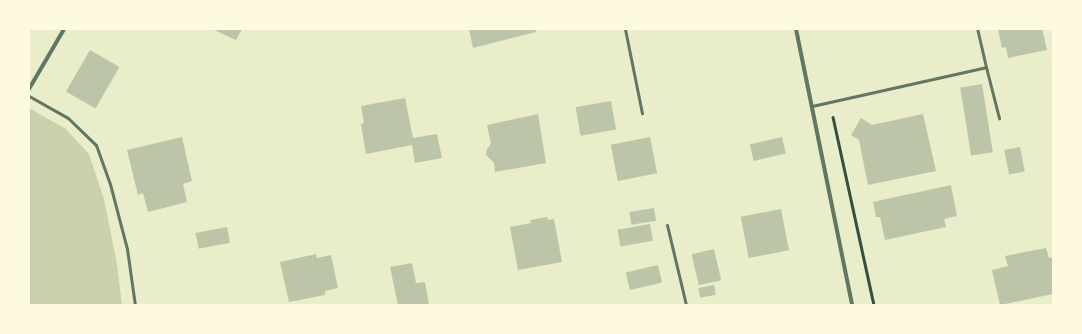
<!DOCTYPE html>
<html>
<head>
<meta charset="utf-8">
<style>
	body { margin:0 }
	#map { position:relative; width:1082px; height:334px; overflow:hidden; background:#e9edc9; font-family:"Libre Baskerville",serif }
	div>[style] { position:absolute }
	[style*='--x'] { left:calc(var(--x)*1px); top:calc(var(--y)*1px); width:calc(var(--w)*1px); rotate:calc(var(--a)*1deg) }
	.green>* { inset:0; background:#cad2ad }
	.building>* { inset:0; background:#bcc5a7; transform-origin:0 0 }
	.path>* { height:2.5px; margin:-1.25px; padding:0 1.25px; transform-origin:1.25px; border-radius:1.25px; background:#344e41 }
	.service>* { height:3px; margin:-1.5px; padding:0 1.5px; transform-origin:1.5px; border-radius:1.5px; background:#617663 }
	.minor>* { height:4px; margin:-2px; padding:0 2px; transform-origin:2px; border-radius:2px; background:#617663 }
	span { translate:-50% -50%; white-space:nowrap; text-align:center; line-height:1.15; -webkit-text-stroke:4px #fefae0; paint-order:stroke }
	.frame { position:absolute; inset:0; border:30px solid #fefae0; pointer-events:none }
</style>
</head>
<body>
<div id="map">
	<div class="green">
		<div style="clip-path:polygon(29px 108px,66px 129px,89px 154px,104px 199px,117px 264px,122px 305px,29px 305px)"></div>
	</div>
	<div class="building">
		<div style="clip-path:polygon(212px 29px,242px 29px,236px 40px)"></div>
		<div style="clip-path:polygon(469px 29px,535px 29px,536px 32px,473px 48px)"></div>
		<div style="clip-path:polygon(998px 29px,1042px 29px,1047px 50px,1008px 58px,1006px 47px,1002px 48px)"></div>
		<div style="left:90px;top:50px;width:34px;height:48px;rotate:30deg"></div>
		<div style="left:982px;top:84px;width:69px;height:22px;rotate:81deg"></div>
		<div style="clip-path:polygon(405px 98px,413px 138px,437px 134px,442px 158px,415px 163px,412px 145px,366px 154px,361px 124px,364px 123px,361px 106px)"></div>
		<div style="left:611px;top:101px;width:29px;height:36px;rotate:80deg"></div>
		<div style="clip-path:polygon(538px 114px,546px 163px,495px 172px,494px 163px,486px 155px,487px 149px,491px 144px,487px 125px)"></div>
		<div style="clip-path:polygon(923px 114px,936px 171px,868px 185px,859px 140px,851px 135px,861px 118px,872px 125px)"></div>
		<div style="clip-path:polygon(182px 137px,192px 181px,183px 184px,187px 202px,148px 212px,143px 193px,138px 195px,127px 150px)"></div>
		<div style="left:650px;top:137px;width:37px;height:40px;rotate:79deg"></div>
		<div style="left:782px;top:137px;width:17px;height:33px;rotate:77deg"></div>
		<div style="left:1020px;top:147px;width:25px;height:16px;rotate:79deg"></div>
		<div style="clip-path:polygon(951px 185px,957px 216px,944px 219px,946px 227px,885px 240px,880px 217px,876px 217px,873px 202px)"></div>
		<div style="left:654px;top:208px;width:13px;height:25px;rotate:81deg"></div>
		<div style="left:781px;top:209px;width:42px;height:41px;rotate:79deg"></div>
		<div style="clip-path:polygon(547px 217px,548px 220px,554px 219px,562px 262px,518px 270px,510px 227px,531px 223px,530px 220px)"></div>
		<div style="left:650px;top:224px;width:17px;height:33px;rotate:80deg"></div>
		<div style="left:227px;top:227px;width:16px;height:32px;rotate:79deg"></div>
		<div style="clip-path:polygon(1046px 248px,1049px 258px,1053px 257px,1053px 294px,1000px 305px,992px 270px,1008px 266px,1005px 256px)"></div>
		<div style="left:714px;top:249px;width:32px;height:23px;rotate:77deg"></div>
		<div style="clip-path:polygon(316px 254px,317px 258px,331px 255px,338px 288px,325px 291px,325px 295px,289px 302px,280px 262px)"></div>
		<div style="clip-path:polygon(412px 263px,416px 283px,425px 282px,429px 305px,398px 305px,390px 267px)"></div>
		<div style="left:658px;top:265px;width:18px;height:33px;rotate:77deg"></div>
		<div style="left:714px;top:285px;width:10px;height:16px;rotate:79deg"></div>
	</div>
	<div class="path">
		<div style="--x:833;--y:117;--w:192;--a:77.7"></div>
	</div>
	<div class="service">
		<div style="--x:625;--y:29;--w:86;--a:78.6"></div>
		<div style="--x:986;--y:67;--w:53;--a:75.7"></div>
		<div style="--x:29;--y:96;--w:45;--a:29.4"></div>
		<div style="--x:68;--y:118;--w:39;--a:44"></div>
		<div style="--x:96;--y:145;--w:41;--a:70.3"></div>
		<div style="--x:110;--y:184;--w:67;--a:75.3"></div>
		<div style="--x:127;--y:249;--w:57;--a:81.9"></div>
		<div style="--x:812;--y:106;--w:178;--a:-12.6"></div>
		<div style="--x:986;--y:67;--w:39;--a:-103"></div>
		<div style="--x:667;--y:225;--w:82;--a:76.6"></div>
	</div>
	<div class="minor">
		<div style="--x:796;--y:29;--w:282;--a:78.5"></div>
		<div style="--x:29;--y:89;--w:69;--a:-59.7"></div>
	</div>
	<div class="frame"></div>
</div>
</body>
</html>
